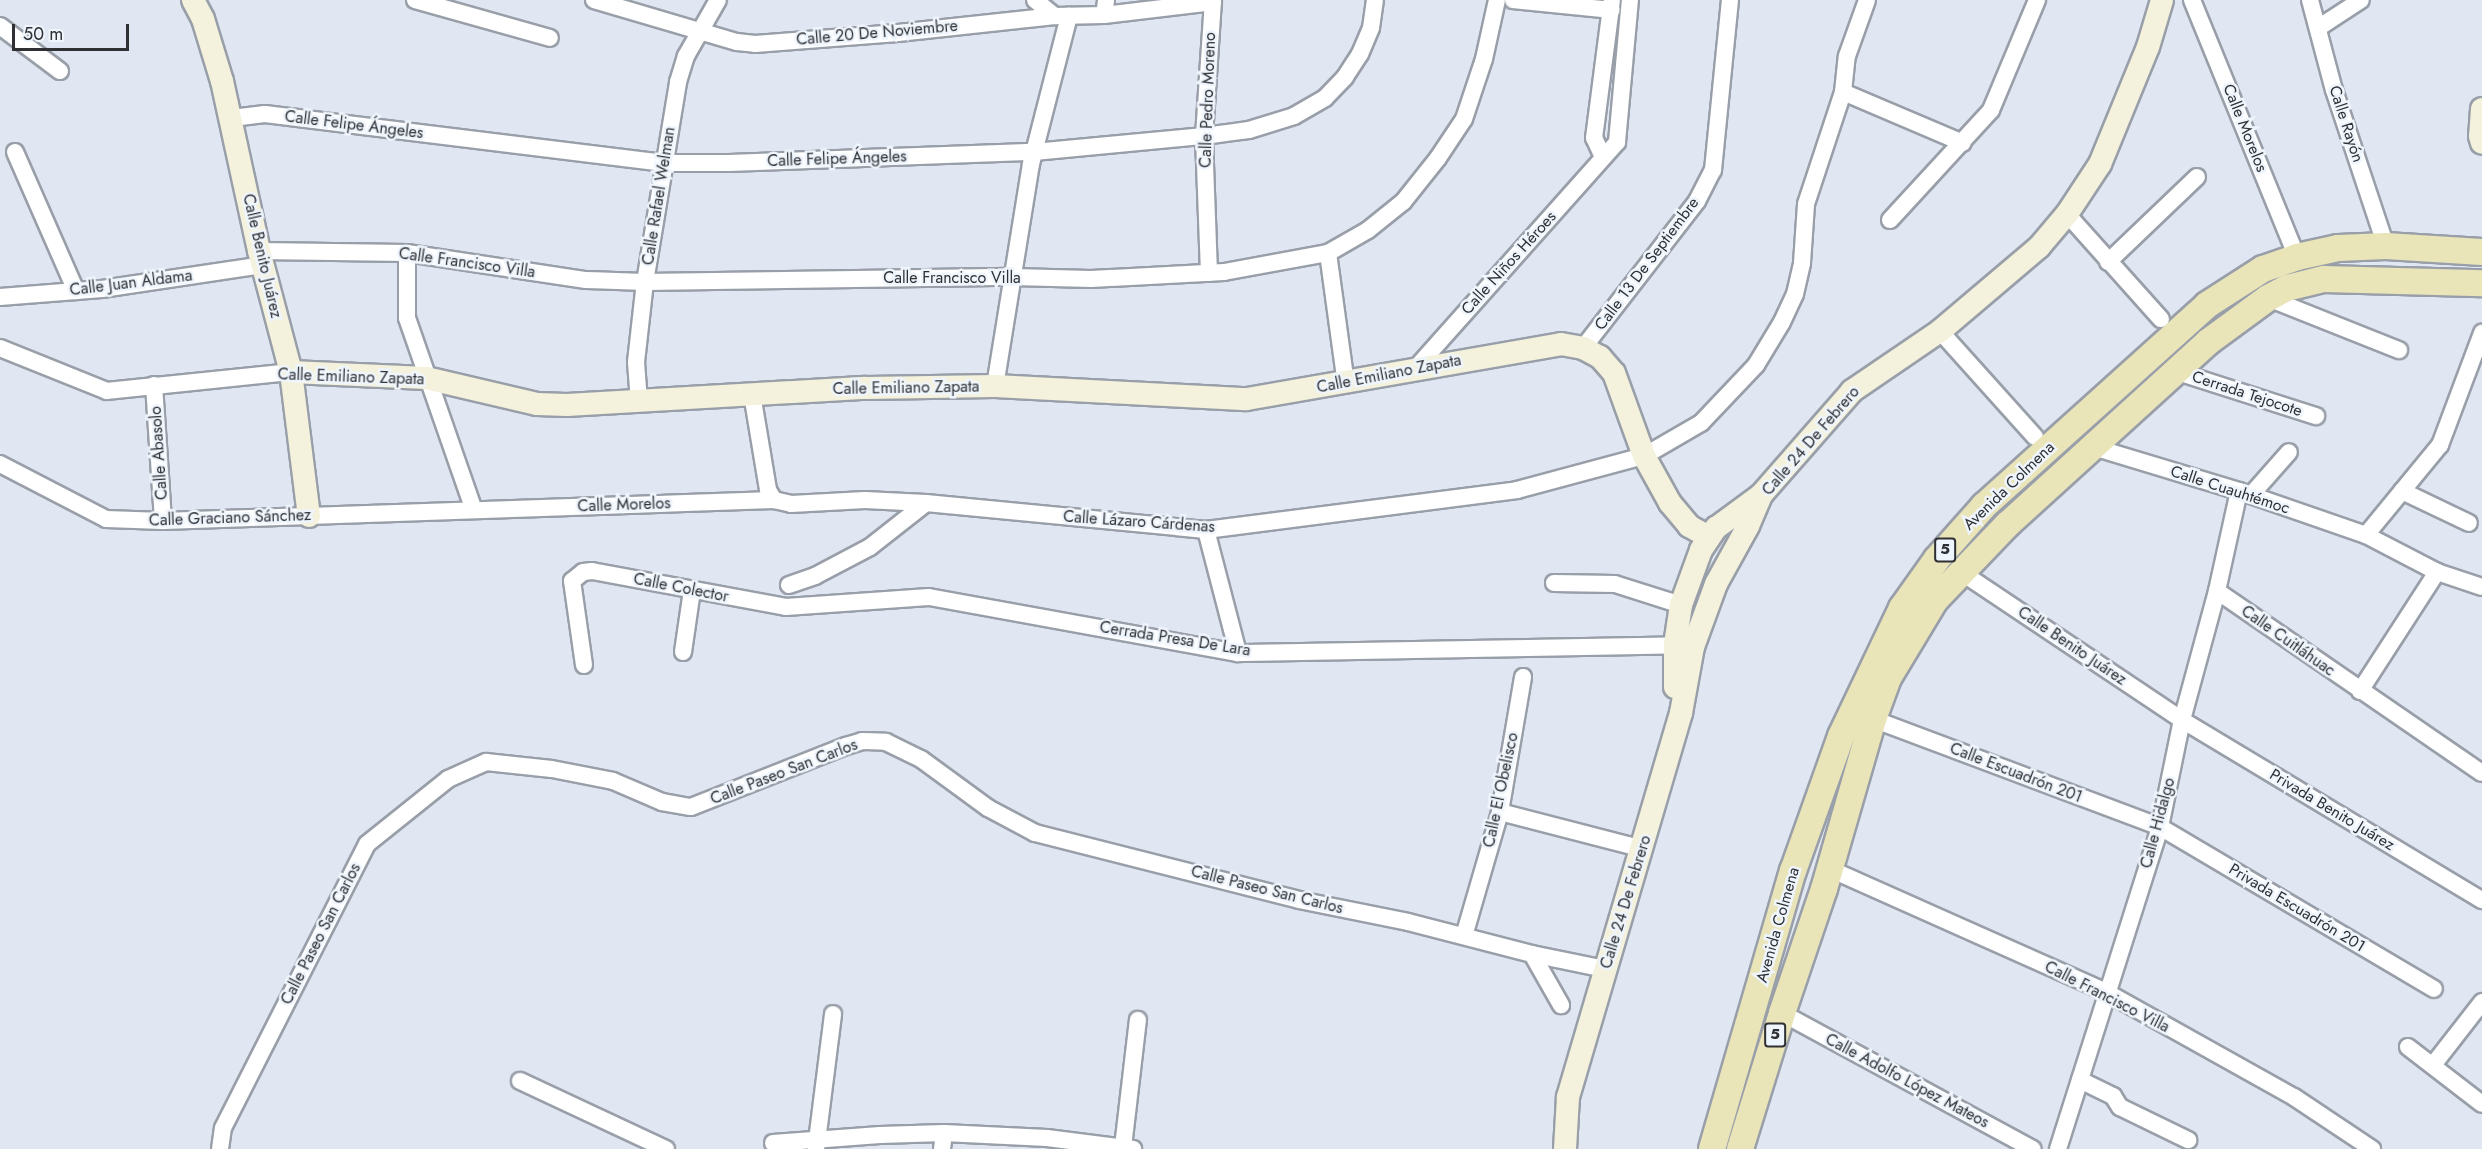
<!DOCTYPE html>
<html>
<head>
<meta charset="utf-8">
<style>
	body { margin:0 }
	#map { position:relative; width:2482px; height:1149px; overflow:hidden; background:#e1e7f2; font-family:Jost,sans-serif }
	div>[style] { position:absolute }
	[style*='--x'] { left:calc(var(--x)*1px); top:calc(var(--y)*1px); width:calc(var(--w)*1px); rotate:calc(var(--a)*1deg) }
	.roads { filter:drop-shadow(2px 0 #999fa9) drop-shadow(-2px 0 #999fa9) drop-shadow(0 2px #999fa9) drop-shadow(0 -2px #999fa9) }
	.street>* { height:16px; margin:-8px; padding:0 8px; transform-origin:8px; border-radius:8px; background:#fff }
	.secondary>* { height:22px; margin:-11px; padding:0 11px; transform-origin:11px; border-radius:11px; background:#f4f2dc }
	.primary>* { height:26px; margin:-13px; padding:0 13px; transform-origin:13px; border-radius:13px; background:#eae4b9 }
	span { translate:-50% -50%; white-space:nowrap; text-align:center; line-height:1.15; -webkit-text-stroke:5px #eff5fd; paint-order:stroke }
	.shield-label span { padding:2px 4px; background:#eff5fd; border:2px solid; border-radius:4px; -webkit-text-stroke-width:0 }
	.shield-label { font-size:15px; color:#2e3034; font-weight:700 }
	.street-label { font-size:16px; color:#2e3034 }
	.scale { position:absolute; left:12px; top:24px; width:117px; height:27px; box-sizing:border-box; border:3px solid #2e3034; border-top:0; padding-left:8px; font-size:18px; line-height:21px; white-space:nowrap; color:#2e3034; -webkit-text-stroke:4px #eff5fd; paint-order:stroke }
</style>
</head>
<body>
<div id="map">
	<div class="roads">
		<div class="street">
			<div style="--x:415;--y:0;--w:140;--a:15.7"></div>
			<div style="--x:594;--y:0;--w:149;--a:16.4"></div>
			<div style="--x:737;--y:42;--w:18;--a:6"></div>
			<div style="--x:755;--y:44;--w:143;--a:-4.4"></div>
			<div style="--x:898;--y:33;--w:158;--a:-6.2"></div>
			<div style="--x:1055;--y:16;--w:49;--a:-1.2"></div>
			<div style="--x:1104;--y:15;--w:110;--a:-6.8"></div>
			<div style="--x:1035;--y:0;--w:26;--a:39"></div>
			<div style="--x:1513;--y:0;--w:99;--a:5.8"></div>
			<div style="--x:2192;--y:0;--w:278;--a:67.8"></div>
			<div style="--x:2310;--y:0;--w:93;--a:75.1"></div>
			<div style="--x:2334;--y:90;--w:164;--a:71.6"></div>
			<div style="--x:1104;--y:15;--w:15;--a:-82"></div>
			<div style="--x:0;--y:26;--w:75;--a:36.9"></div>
			<div style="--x:2318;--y:28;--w:51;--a:-33.1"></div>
			<div style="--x:1843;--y:92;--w:130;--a:23"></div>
			<div style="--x:232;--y:118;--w:33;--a:-7"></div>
			<div style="--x:265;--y:114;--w:402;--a:7"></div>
			<div style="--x:664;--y:163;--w:65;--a:0"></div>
			<div style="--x:729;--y:163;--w:305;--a:-2.1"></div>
			<div style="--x:1034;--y:152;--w:171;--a:-5.4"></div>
			<div style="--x:1204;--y:136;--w:45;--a:-7.6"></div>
			<div style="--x:1249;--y:130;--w:47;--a:-17.3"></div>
			<div style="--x:1294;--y:116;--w:36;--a:-30"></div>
			<div style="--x:1325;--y:98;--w:29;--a:-46"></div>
			<div style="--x:1345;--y:77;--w:27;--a:-57"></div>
			<div style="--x:1360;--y:54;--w:28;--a:-67"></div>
			<div style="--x:1371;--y:28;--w:28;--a:-82"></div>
			<div style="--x:15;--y:152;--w:152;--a:66.3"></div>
			<div style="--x:1603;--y:157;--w:21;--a:-115"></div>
			<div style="--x:1594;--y:138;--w:139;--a:-82.6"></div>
			<div style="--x:2067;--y:214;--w:141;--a:48.2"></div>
			<div style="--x:1890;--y:220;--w:149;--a:-47.4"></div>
			<div style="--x:1991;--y:110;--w:119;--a:-67.3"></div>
			<div style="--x:259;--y:251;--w:148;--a:0.8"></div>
			<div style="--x:407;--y:253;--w:181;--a:8.6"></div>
			<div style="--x:586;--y:280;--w:59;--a:1.9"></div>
			<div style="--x:645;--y:282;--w:368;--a:-0.8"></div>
			<div style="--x:1013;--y:277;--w:78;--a:1.5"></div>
			<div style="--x:1091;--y:279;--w:133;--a:-3"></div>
			<div style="--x:1224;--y:272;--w:106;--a:-10.4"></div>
			<div style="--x:1328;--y:253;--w:46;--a:-29.9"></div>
			<div style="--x:1368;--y:230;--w:45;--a:-38.7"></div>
			<div style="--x:1403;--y:202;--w:56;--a:-51.5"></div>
			<div style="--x:1438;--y:158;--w:47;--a:-56.3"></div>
			<div style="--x:1464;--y:119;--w:63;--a:-71.6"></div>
			<div style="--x:1484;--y:59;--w:60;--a:-77.6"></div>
			<div style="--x:407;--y:253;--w:65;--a:90"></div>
			<div style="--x:407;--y:318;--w:203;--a:70.8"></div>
			<div style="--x:1328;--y:253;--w:132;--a:82.2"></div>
			<div style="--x:2108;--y:262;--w:123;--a:-43.7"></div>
			<div style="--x:1209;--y:273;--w:137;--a:-92.1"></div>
			<div style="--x:1204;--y:136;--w:136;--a:-86.2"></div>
			<div style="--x:0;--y:297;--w:102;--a:-4.5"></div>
			<div style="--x:102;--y:289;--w:162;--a:-8.5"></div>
			<div style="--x:2268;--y:298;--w:141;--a:21.7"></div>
			<div style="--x:1940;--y:331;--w:142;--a:48.1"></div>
			<div style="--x:0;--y:348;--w:115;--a:21.9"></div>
			<div style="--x:107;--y:391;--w:185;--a:-5.9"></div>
			<div style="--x:1583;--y:348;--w:186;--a:-52.2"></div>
			<div style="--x:1697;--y:201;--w:35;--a:-63"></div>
			<div style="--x:1713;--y:170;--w:171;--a:-84.3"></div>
			<div style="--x:1415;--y:369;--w:304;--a:-48.3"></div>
			<div style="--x:1617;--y:142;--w:143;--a:-84.8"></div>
			<div style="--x:2178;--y:372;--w:145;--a:17.7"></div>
			<div style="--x:154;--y:385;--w:136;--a:86.2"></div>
			<div style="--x:995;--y:386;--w:225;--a:-80.8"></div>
			<div style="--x:1031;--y:164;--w:153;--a:-75.6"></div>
			<div style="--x:752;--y:394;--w:97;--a:80.5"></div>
			<div style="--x:768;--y:490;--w:12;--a:59"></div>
			<div style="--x:639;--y:402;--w:40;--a:-94.3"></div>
			<div style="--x:636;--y:362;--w:81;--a:-83.6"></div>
			<div style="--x:645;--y:282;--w:203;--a:-80.6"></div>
			<div style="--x:678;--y:82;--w:27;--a:-73"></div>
			<div style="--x:686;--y:56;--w:64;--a:-60.3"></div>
			<div style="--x:2093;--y:447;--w:152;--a:16.8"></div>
			<div style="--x:2239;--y:491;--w:134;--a:19.1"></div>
			<div style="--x:2366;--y:535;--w:80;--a:27.5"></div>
			<div style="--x:2437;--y:572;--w:47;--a:18.4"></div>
			<div style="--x:0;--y:464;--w:119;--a:27.4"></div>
			<div style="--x:106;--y:519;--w:57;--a:2"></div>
			<div style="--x:163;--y:521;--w:611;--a:-1.97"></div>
			<div style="--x:774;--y:500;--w:17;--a:13"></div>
			<div style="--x:791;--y:504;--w:74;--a:-3.1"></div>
			<div style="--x:865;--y:500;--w:61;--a:2.8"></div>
			<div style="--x:926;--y:503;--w:281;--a:5.5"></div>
			<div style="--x:1206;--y:530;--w:314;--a:-7.3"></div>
			<div style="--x:1517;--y:490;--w:131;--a:-15"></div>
			<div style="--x:1644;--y:456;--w:66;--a:-30.1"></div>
			<div style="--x:1701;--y:423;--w:80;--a:-46.5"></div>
			<div style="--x:1756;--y:365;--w:50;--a:-58.8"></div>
			<div style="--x:1782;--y:322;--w:31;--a:-65"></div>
			<div style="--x:1795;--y:294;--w:32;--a:-77"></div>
			<div style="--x:1802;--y:263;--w:59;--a:-86.1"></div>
			<div style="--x:1806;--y:204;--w:118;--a:-71.7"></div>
			<div style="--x:1843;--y:92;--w:36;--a:-84"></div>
			<div style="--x:1847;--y:56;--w:59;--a:-70.3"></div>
			<div style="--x:2402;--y:491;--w:74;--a:25.5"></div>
			<div style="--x:2251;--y:495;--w:57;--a:-48.5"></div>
			<div style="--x:1206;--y:530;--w:127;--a:75.4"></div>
			<div style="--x:2366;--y:535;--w:117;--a:-50.6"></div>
			<div style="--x:2440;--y:445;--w:120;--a:-69.4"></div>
			<div style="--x:1961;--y:572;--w:266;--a:33.8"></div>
			<div style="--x:2182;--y:720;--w:350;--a:31"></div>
			<div style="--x:1554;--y:583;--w:61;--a:0.9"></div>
			<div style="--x:1615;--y:584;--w:69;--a:17.7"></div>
			<div style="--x:789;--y:585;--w:28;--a:-19"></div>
			<div style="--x:815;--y:576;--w:62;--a:-27.8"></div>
			<div style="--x:870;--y:547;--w:71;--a:-38.2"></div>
			<div style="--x:2217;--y:591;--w:321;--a:34.5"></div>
			<div style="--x:683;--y:652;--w:63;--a:-81.7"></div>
			<div style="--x:584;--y:665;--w:85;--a:-98.1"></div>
			<div style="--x:572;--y:581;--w:14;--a:-39"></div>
			<div style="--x:583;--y:572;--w:9;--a:-6"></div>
			<div style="--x:592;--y:571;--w:197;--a:10.5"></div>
			<div style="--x:786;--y:607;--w:143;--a:-4"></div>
			<div style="--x:929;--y:597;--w:314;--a:10.3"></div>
			<div style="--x:1238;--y:653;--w:437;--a:-1"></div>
			<div style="--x:2360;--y:691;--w:142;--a:-57.1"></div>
			<div style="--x:1873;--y:719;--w:307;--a:20.6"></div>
			<div style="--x:2160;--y:827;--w:318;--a:30.6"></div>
			<div style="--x:1500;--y:812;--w:148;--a:14.5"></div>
			<div style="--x:1830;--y:869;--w:302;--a:24"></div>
			<div style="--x:2106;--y:992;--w:215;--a:29.2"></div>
			<div style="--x:2294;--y:1097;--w:94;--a:33.7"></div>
			<div style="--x:1464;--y:936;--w:129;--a:-73.8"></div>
			<div style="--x:1500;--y:812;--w:137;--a:-80.3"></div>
			<div style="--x:1532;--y:954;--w:59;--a:60.4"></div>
			<div style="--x:1782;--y:1013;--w:285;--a:28.5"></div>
			<div style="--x:2408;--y:1047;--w:93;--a:37.6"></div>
			<div style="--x:2433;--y:1065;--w:80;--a:-52.1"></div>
			<div style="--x:2080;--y:1080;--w:37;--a:26"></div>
			<div style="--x:2113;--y:1096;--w:13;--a:58"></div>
			<div style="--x:2120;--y:1107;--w:76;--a:25.9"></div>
			<div style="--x:520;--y:1081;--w:161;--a:25"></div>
			<div style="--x:773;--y:1143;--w:107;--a:-4.3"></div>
			<div style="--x:880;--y:1135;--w:64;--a:-1.8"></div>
			<div style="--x:944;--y:1133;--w:103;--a:2.8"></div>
			<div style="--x:1047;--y:1138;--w:87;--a:7.3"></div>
			<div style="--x:1123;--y:1147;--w:128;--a:-83.3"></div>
			<div style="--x:220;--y:1149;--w:21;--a:-82"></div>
			<div style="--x:223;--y:1128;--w:318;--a:-63.1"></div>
			<div style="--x:367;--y:844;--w:104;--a:-38.7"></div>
			<div style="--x:448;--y:779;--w:42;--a:-24.1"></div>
			<div style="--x:486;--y:762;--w:66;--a:6.1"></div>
			<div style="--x:552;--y:769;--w:62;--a:11.1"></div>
			<div style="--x:613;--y:781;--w:53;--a:23.2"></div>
			<div style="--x:662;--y:802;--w:29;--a:10"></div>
			<div style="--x:691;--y:807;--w:167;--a:-21.5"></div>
			<div style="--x:846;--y:746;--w:17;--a:-17"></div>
			<div style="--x:862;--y:741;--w:24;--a:2"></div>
			<div style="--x:886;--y:742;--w:39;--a:26"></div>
			<div style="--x:921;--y:759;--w:83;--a:36.2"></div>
			<div style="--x:988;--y:808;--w:53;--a:28"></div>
			<div style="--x:1035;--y:833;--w:272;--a:14.2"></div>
			<div style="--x:1299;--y:900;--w:111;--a:11.4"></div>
			<div style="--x:1408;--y:922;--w:128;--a:14.5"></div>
			<div style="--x:1532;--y:954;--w:75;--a:11.6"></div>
			<div style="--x:816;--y:1149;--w:136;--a:-82.8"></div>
			<div style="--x:942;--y:1149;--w:16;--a:-83"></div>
			<div style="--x:2058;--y:1149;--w:338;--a:-72.4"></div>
			<div style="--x:2160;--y:827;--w:109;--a:-78.4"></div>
			<div style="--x:2182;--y:720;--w:134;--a:-74.8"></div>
			<div style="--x:2217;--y:591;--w:102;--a:-77.6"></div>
		</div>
		<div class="secondary">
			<div style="--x:193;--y:0;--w:21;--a:62"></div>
			<div style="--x:203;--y:19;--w:65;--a:73"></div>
			<div style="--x:222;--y:81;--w:174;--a:77.7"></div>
			<div style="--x:259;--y:251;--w:125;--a:75.2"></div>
			<div style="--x:291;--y:372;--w:145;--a:82.9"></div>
			<div style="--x:2482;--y:109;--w:27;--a:94"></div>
			<div style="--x:2480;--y:136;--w:7;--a:74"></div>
			<div style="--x:291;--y:372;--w:135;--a:2.5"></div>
			<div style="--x:426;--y:378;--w:114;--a:13.2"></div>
			<div style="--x:537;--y:404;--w:30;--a:2"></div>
			<div style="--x:567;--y:405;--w:299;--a:-3.3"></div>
			<div style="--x:866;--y:388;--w:129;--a:-0.9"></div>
			<div style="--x:995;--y:386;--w:252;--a:3"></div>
			<div style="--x:1247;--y:399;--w:319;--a:-9.9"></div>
			<div style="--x:1561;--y:344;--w:22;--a:10"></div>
			<div style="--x:1583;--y:348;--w:19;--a:28"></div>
			<div style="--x:1600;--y:357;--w:21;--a:49"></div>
			<div style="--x:1614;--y:373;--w:88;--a:70.1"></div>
			<div style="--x:1644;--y:456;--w:54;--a:61"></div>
			<div style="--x:1670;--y:503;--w:30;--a:50"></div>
			<div style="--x:1689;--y:526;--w:23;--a:29"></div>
			<div style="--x:1675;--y:687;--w:42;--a:-90"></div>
			<div style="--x:1675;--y:645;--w:40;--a:-81.5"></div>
			<div style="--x:1681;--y:605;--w:59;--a:-70"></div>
			<div style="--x:1701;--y:550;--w:27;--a:-56"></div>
			<div style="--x:1716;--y:528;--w:56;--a:-36.3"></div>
			<div style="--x:1565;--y:1149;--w:52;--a:-86.7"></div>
			<div style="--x:1568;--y:1097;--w:400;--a:-73.6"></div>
			<div style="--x:1681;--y:713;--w:67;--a:-79.7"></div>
			<div style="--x:1693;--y:647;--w:67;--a:-69.9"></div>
			<div style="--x:1716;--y:584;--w:66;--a:-61.1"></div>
			<div style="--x:1748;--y:526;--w:34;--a:-67"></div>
			<div style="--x:1761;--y:495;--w:138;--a:-48.8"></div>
			<div style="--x:1852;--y:391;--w:107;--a:-34.3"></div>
			<div style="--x:1940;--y:331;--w:130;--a:-40.3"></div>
			<div style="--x:2039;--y:247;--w:43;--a:-49.7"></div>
			<div style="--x:2067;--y:214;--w:60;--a:-56.6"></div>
			<div style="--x:2100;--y:164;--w:126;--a:-67.7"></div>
			<div style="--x:2148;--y:47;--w:49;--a:-73.4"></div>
		</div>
		<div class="primary">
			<div style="--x:1712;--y:1149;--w:290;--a:-73.8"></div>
			<div style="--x:1793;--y:871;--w:143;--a:-70.4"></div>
			<div style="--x:1841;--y:736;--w:142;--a:-64.5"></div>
			<div style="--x:1902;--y:608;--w:60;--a:-54.5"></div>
			<div style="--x:1937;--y:559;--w:71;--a:-48.4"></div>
			<div style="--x:1984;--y:506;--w:300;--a:-42"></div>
			<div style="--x:2207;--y:305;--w:67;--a:-32.7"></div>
			<div style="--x:2263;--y:269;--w:36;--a:-19"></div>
			<div style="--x:2297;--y:257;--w:42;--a:-12.4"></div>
			<div style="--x:2338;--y:248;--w:48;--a:-2.4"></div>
			<div style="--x:2386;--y:246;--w:96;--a:3.6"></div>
			<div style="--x:1740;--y:1149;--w:142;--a:-72.8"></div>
			<div style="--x:1782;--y:1013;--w:131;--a:-71.3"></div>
			<div style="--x:1824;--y:889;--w:177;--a:-73.9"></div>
			<div style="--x:1873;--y:719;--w:44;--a:-69.9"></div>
			<div style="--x:1888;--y:678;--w:91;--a:-58.9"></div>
			<div style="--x:1935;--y:600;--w:105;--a:-46.2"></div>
			<div style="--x:2008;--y:524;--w:270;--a:-42.3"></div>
			<div style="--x:2208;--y:342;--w:74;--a:-36.3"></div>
			<div style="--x:2268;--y:298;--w:21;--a:-28"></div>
			<div style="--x:2287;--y:288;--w:38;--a:-14"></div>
			<div style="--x:2324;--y:279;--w:158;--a:1.5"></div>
		</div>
	</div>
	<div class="shield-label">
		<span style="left:1945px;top:550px">5</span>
		<span style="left:1775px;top:1035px">5</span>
	</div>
	<div class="street-label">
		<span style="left:877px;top:33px;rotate:-5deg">Calle 20 De Noviembre</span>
		<span style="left:1208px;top:100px;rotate:-88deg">Calle Pedro Moreno</span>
		<span style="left:2346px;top:124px;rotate:72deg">Calle Rayón</span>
		<span style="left:354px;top:125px;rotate:7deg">Calle Felipe Ángeles</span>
		<span style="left:2245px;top:128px;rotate:68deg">Calle Morelos</span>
		<span style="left:837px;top:159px;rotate:-2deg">Calle Felipe Ángeles</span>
		<span style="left:659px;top:196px;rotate:-81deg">Calle Rafael Welman</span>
		<span style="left:262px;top:256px;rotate:77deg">Calle Benito Juárez</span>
		<span style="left:467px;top:263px;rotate:8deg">Calle Francisco Villa</span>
		<span style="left:1509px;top:263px;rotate:-48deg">Calle Niños Héroes</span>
		<span style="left:1647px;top:264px;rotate:-53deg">Calle 13 De Septiembre</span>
		<span style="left:952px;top:278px">Calle Francisco Villa</span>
		<span style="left:131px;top:283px;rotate:-7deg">Calle Juan Aldama</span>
		<span style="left:1389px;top:374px;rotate:-11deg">Calle Emiliano Zapata</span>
		<span style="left:351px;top:377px;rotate:2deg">Calle Emiliano Zapata</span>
		<span style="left:906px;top:388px;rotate:-1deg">Calle Emiliano Zapata</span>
		<span style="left:2247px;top:394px;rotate:18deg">Cerrada Tejocote</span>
		<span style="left:1811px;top:441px;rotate:-49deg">Calle 24 De Febrero</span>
		<span style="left:159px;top:453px;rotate:-94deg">Calle Abasolo</span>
		<span style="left:2009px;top:486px;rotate:-44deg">Avenida Colmena</span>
		<span style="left:2230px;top:490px;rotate:18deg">Calle Cuauhtémoc</span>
		<span style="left:624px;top:505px;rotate:-2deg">Calle Morelos</span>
		<span style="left:230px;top:518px;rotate:-2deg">Calle Graciano Sánchez</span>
		<span style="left:1139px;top:522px;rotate:4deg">Calle Lázaro Cárdenas</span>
		<span style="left:681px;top:588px;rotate:11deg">Calle Colector</span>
		<span style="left:1175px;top:639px;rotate:9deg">Cerrada Presa De Lara</span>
		<span style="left:2288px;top:641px;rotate:35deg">Calle Cuitláhuac</span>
		<span style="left:2072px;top:646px;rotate:34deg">Calle Benito Juárez</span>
		<span style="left:784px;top:772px;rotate:-21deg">Calle Paseo San Carlos</span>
		<span style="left:2016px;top:773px;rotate:21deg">Calle Escuadrón 201</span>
		<span style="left:1501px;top:790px;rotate:-78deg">Calle El Obelisco</span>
		<span style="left:2332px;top:810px;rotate:31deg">Privada Benito Juárez</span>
		<span style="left:2158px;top:823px;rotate:-75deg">Calle Hidalgo</span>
		<span style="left:1267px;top:890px;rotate:14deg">Calle Paseo San Carlos</span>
		<span style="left:1626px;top:902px;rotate:-73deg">Calle 24 De Febrero</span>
		<span style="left:2297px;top:908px;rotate:31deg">Privada Escuadrón 201</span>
		<span style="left:1778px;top:925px;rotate:-74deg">Avenida Colmena</span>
		<span style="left:321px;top:934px;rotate:-63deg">Calle Paseo San Carlos</span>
		<span style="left:2107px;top:997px;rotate:27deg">Calle Francisco Villa</span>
		<span style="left:1907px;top:1081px;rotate:28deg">Calle Adolfo López Mateos</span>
	</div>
	<div class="scale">50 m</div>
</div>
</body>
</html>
